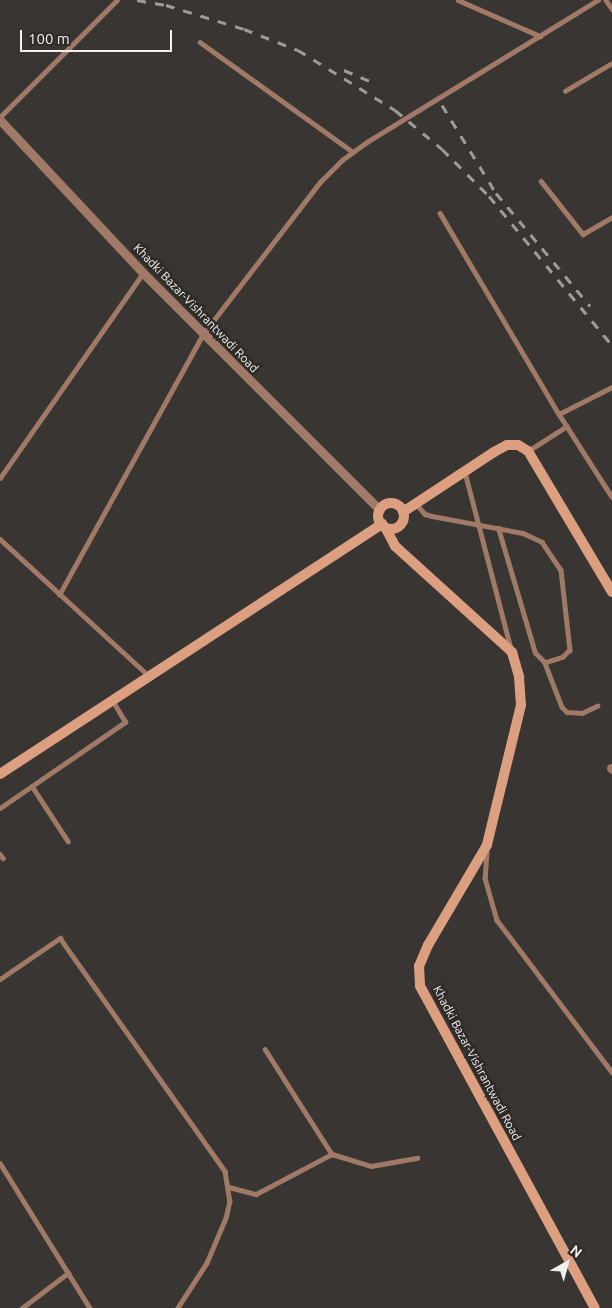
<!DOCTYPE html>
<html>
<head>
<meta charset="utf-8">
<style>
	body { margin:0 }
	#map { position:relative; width:612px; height:1308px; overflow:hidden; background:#383533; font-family:Ubuntu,sans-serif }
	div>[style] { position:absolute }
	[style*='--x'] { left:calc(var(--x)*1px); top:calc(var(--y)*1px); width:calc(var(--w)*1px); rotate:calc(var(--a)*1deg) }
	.lane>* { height:4.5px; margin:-2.25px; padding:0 2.25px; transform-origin:2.25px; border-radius:2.25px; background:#a07a66 }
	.street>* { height:9px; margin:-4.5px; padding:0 4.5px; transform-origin:4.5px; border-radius:4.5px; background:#a07a66 }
	.secondary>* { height:10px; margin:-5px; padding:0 5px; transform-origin:5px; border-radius:5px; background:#dc9f7f }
	.secondary>.ring { margin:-5px; padding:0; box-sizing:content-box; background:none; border:10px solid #dc9f7f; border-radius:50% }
	.rail>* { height:3px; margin-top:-1.5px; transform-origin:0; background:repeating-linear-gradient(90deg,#9e9b9a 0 9px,transparent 0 18px) }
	span { translate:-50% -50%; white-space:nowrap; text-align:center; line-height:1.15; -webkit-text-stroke:5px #2e2b29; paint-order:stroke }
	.street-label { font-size:12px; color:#f2f0ef }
	.north { position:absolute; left:542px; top:1238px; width:50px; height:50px; -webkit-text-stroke:4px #2e2b29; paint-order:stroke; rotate:38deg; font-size:14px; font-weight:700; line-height:20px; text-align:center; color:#f2f0ef }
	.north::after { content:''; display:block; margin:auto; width:18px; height:22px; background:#f2f0ef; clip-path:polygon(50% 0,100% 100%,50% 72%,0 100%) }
	.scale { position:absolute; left:20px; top:30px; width:152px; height:22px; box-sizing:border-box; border:2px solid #f2f0ef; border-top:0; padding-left:6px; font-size:15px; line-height:18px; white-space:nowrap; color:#f2f0ef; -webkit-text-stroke:4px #2e2b29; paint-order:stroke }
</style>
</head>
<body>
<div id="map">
	<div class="lane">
		<div style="--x:458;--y:0;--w:90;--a:23.7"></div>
		<div style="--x:606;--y:0;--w:11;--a:56"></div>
		<div style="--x:200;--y:42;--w:188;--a:35.7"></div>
		<div style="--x:565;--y:91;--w:55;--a:-30.8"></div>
		<div style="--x:0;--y:117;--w:165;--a:-45"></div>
		<div style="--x:541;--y:181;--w:68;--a:51.6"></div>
		<div style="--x:583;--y:234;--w:34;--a:-30"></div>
		<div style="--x:440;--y:213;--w:234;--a:59.4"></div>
		<div style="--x:559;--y:414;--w:98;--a:57.4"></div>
		<div style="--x:559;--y:414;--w:59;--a:-27"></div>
		<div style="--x:528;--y:451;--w:46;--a:-32.7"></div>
		<div style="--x:465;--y:472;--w:183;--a:75.4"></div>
		<div style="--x:0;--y:478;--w:250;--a:-55.1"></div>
		<div style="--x:417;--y:505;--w:12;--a:48"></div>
		<div style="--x:425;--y:514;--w:7;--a:16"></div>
		<div style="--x:432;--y:516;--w:93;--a:10.6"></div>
		<div style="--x:523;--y:533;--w:21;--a:25"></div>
		<div style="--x:542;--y:542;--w:34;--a:56"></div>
		<div style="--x:561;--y:570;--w:81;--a:83.6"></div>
		<div style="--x:570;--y:650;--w:10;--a:135"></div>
		<div style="--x:563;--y:657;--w:19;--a:162"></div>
		<div style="--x:545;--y:663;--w:14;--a:-135"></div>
		<div style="--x:535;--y:653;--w:130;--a:-106.5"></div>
		<div style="--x:0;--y:539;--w:202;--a:42.6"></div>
		<div style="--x:59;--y:595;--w:298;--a:-61.1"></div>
		<div style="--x:203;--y:334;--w:192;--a:-52.4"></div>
		<div style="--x:320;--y:182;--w:31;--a:-45"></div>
		<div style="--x:342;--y:160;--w:31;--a:-36"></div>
		<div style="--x:367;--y:142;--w:271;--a:-31.6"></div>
		<div style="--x:545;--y:663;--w:47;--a:68.9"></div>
		<div style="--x:562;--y:707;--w:7;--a:45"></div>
		<div style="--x:567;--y:712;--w:15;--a:4"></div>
		<div style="--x:582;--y:713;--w:17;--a:-25"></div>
		<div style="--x:32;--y:786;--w:66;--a:56.8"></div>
		<div style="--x:0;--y:808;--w:152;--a:-34.5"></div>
		<div style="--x:125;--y:722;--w:23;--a:-121"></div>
		<div style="--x:487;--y:852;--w:26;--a:94"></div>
		<div style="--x:485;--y:878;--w:44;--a:74.1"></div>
		<div style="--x:497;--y:920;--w:191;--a:52.9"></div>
		<div style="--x:0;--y:854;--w:5;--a:53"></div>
		<div style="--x:0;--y:979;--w:73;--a:-34.3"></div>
		<div style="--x:60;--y:938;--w:286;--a:54.7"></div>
		<div style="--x:225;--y:1171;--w:30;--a:81"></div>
		<div style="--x:230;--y:1201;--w:17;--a:103"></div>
		<div style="--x:226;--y:1218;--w:49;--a:112.9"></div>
		<div style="--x:207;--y:1263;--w:54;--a:122.8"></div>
		<div style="--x:265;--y:1049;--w:125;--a:57.5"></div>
		<div style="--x:0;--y:1163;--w:171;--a:58.2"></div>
		<div style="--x:229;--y:1187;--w:28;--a:15"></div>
		<div style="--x:256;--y:1194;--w:86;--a:-27.8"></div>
		<div style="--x:332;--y:1154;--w:41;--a:17.1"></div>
		<div style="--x:371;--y:1166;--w:47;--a:-9.9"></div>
		<div style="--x:22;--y:1308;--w:58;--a:-37.3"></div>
	</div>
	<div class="street">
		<div style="--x:0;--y:120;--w:209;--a:46.9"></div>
		<div style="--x:143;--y:273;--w:335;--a:45"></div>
		<div style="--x:611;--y:768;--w:1;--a:45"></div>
	</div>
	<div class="secondary">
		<div class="ring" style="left:378px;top:503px;width:16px;height:16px"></div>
		<div style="--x:403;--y:512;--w:109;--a:-33.4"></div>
		<div style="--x:494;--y:452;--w:15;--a:-28"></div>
		<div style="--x:507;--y:445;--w:11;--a:0"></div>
		<div style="--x:518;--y:445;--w:12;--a:31"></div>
		<div style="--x:528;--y:451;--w:164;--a:59.2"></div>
		<div style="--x:385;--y:527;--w:21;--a:62"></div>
		<div style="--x:395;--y:546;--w:158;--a:42.2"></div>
		<div style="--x:512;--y:652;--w:26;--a:74"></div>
		<div style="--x:519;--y:677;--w:28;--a:86"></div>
		<div style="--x:521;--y:705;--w:144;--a:103.7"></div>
		<div style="--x:487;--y:845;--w:116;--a:120.5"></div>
		<div style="--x:428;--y:945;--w:23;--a:113"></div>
		<div style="--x:419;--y:966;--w:20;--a:87"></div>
		<div style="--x:420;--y:986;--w:366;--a:61.5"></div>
		<div style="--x:0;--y:774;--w:457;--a:-33.2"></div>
	</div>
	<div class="rail">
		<div style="--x:137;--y:0;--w:29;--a:10"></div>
		<div style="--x:166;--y:5;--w:82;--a:17.1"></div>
		<div style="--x:244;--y:29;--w:58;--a:21.3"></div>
		<div style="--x:298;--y:50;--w:114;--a:31.7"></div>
		<div style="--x:395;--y:110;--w:61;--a:39.7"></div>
		<div style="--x:442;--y:149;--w:66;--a:45"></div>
		<div style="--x:489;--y:196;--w:193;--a:50.5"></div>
		<div style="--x:344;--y:70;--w:34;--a:23"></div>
		<div style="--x:442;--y:105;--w:103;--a:58.5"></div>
		<div style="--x:496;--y:193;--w:147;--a:50.2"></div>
	</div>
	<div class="street-label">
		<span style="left:196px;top:308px;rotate:46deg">Khadki Bazar-Vishrantwadi Road</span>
		<span style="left:477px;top:1063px;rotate:62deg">Khadki Bazar-Vishrantwadi Road</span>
	</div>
	<div class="north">N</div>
	<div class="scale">100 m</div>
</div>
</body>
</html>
